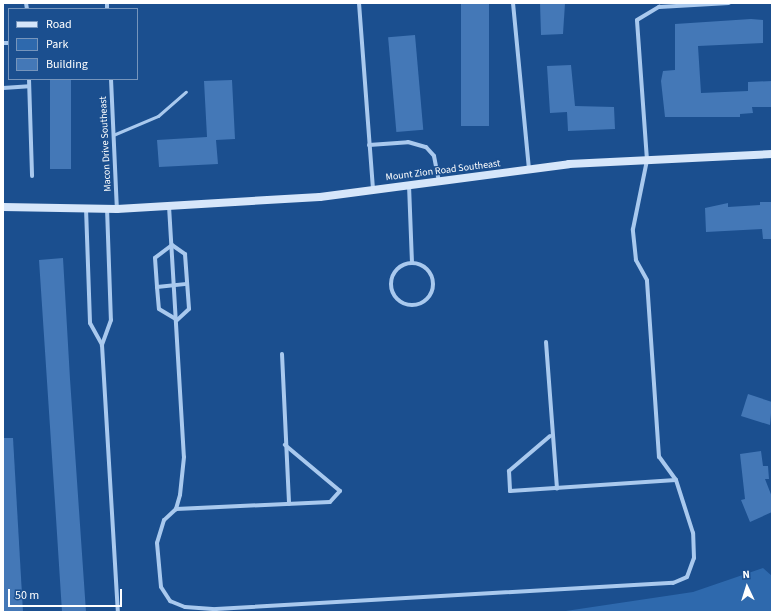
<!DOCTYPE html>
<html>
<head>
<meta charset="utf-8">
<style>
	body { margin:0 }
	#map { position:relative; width:775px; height:615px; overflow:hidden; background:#1b4f8f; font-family:"Source Sans 3",sans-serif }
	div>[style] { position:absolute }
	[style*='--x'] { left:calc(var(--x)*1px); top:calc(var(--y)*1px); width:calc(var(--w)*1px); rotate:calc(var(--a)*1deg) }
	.green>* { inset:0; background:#2e69ad }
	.building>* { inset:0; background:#4478b7; transform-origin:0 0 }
	.lane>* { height:3px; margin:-1.5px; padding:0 1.5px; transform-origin:1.5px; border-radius:1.5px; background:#a9c9ee }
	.street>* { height:4px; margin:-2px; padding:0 2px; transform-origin:2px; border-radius:2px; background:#a9c9ee }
	.street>.ring { margin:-2px; padding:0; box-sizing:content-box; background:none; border:4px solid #a9c9ee; border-radius:50% }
	.secondary>* { height:8px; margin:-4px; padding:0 4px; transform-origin:4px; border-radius:4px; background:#d6e6fa }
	span { translate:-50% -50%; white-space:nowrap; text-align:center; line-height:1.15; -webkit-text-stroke:3px #1b4f8f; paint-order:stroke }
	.street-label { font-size:10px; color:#fff }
	.frame { position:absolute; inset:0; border:4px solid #fff; pointer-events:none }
	.legend { position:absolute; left:8px; top:8px; width:130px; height:72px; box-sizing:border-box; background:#1b4f8f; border:1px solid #7695bc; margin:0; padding:5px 7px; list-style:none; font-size:12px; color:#fff }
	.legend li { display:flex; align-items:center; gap:8px; height:20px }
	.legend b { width:20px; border:1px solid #7695bc }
	.north { position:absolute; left:727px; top:567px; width:40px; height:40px; -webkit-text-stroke:3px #1b4f8f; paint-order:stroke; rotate:356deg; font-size:11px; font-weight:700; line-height:16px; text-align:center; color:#fff }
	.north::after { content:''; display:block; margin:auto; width:14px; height:18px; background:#fff; clip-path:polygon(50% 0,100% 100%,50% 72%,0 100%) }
	.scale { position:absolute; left:8px; top:589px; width:114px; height:18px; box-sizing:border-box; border:2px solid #fff; border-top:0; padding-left:5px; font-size:12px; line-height:14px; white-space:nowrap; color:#fff; -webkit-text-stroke:3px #1b4f8f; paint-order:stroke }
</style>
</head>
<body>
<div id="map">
	<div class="green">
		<div style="clip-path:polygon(763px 568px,772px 576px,772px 612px,559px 612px,693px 592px)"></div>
	</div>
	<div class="building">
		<div style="left:461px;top:3px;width:28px;height:123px"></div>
		<div style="clip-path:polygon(540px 3px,565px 3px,563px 34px,541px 35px)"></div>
		<div style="clip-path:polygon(751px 19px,763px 20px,763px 43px,698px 46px,701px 93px,748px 91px,748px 82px,772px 81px,772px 107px,752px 107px,753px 113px,740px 114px,740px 117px,665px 117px,661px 81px,663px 71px,675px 70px,675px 24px)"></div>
		<div style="left:415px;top:35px;width:95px;height:27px;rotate:85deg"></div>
		<div style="clip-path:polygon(571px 65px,575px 106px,614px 107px,615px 129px,568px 131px,567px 112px,550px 113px,547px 66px)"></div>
		<div style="left:50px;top:79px;width:21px;height:90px"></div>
		<div style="clip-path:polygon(232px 80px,235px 139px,216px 140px,218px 164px,159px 167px,157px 140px,207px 137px,204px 81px)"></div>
		<div style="clip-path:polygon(760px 202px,772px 202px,772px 239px,763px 239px,762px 229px,706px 232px,705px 208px,728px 203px,728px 207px,760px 205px)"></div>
		<div style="clip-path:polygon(63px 258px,70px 379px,86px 612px,62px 612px,56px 518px,39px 260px)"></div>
		<div style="clip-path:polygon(748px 394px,772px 402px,770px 425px,741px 416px)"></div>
		<div style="clip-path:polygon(3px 438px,13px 438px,23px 612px,3px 612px)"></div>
		<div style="clip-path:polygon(761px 451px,763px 466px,768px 466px,769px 479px,765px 479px,772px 497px,772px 512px,750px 522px,741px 500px,745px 499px,740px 454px)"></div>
	</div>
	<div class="lane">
		<div style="--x:113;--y:135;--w:49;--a:-22.9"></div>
		<div style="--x:158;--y:116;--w:37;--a:-41"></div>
	</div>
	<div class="street">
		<div style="--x:26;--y:3;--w:6;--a:81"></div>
		<div style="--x:107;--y:3;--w:6;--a:90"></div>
		<div style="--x:359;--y:3;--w:188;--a:85.7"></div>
		<div style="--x:513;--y:3;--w:167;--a:84.5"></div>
		<div style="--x:3;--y:43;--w:6;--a:0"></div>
		<div style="--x:29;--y:79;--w:97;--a:88.2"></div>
		<div style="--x:111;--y:79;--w:130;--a:87.4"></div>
		<div style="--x:3;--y:88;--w:26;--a:-4"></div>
		<div style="--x:369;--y:145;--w:39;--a:-4"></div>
		<div style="--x:408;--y:142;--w:19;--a:16"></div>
		<div style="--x:426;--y:147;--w:12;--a:48"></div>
		<div style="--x:434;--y:156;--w:25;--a:79"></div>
		<div style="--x:409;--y:185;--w:78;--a:87.8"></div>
		<div style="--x:169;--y:206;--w:251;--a:86.6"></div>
		<div style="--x:184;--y:457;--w:38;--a:96"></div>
		<div style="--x:180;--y:495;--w:15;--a:106"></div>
		<div style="--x:176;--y:509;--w:16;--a:137"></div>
		<div style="--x:164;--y:520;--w:24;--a:107"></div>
		<div style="--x:157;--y:543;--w:44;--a:84.8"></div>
		<div style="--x:161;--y:587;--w:17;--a:57"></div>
		<div style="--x:170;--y:601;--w:16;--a:22"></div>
		<div style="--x:185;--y:607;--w:31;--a:4"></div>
		<div style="--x:216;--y:609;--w:458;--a:-3.3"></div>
		<div style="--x:673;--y:583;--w:15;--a:-23"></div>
		<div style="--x:687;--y:577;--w:20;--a:-70"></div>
		<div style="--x:694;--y:558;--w:25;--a:-92"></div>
		<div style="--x:693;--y:533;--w:56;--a:-107.8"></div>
		<div style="--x:676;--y:480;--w:29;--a:-126"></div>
		<div style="--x:659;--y:457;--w:177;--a:-93.9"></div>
		<div style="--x:647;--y:280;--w:23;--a:-119"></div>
		<div style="--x:636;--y:260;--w:31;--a:-96"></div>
		<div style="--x:633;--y:229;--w:70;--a:-78.5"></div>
		<div style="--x:647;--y:160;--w:140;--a:-94.1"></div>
		<div style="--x:637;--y:20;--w:26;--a:-31"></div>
		<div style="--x:659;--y:7;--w:70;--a:-3.3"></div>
		<div style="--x:86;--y:208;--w:115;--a:88"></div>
		<div style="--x:90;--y:323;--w:25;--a:61"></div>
		<div style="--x:107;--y:208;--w:112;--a:88"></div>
		<div style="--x:111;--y:320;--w:27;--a:110"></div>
		<div style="--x:102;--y:345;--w:267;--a:86.6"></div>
		<div style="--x:172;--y:245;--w:21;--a:143"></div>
		<div style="--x:155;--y:258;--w:29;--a:86"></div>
		<div style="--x:157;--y:287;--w:22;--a:85"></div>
		<div style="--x:159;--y:309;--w:21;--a:31"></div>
		<div style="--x:172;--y:245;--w:16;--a:35"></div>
		<div style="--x:185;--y:254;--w:55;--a:85.8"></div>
		<div style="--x:189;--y:309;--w:16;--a:137"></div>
		<div class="ring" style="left:391px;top:263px;width:38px;height:38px"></div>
		<div style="--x:157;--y:287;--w:30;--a:-6"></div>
		<div style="--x:546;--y:342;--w:147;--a:85.7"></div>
		<div style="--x:282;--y:354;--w:150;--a:87.3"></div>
		<div style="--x:550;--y:436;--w:54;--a:139.5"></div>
		<div style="--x:509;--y:471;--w:20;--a:87"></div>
		<div style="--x:510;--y:491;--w:166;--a:-3.8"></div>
		<div style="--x:176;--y:509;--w:154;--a:-2.6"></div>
		<div style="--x:330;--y:502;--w:15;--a:-48"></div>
		<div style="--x:340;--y:491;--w:72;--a:-140.1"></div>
	</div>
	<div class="secondary">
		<div style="--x:3;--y:207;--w:114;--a:1"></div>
		<div style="--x:117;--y:209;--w:203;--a:-3.4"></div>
		<div style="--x:320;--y:197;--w:251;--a:-7.5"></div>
		<div style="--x:569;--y:164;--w:203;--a:-2.8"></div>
	</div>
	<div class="street-label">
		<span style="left:106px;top:144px;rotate:-93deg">Macon Drive Southeast</span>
		<span style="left:443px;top:171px;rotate:-7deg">Mount Zion Road Southeast</span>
	</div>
	<div class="frame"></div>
	<ul class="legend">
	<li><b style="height:5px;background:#d6e6fa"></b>Road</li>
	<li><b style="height:11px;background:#2e69ad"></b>Park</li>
	<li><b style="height:11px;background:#4478b7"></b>Building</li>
	</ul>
	<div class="north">N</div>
	<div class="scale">50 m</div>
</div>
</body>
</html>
